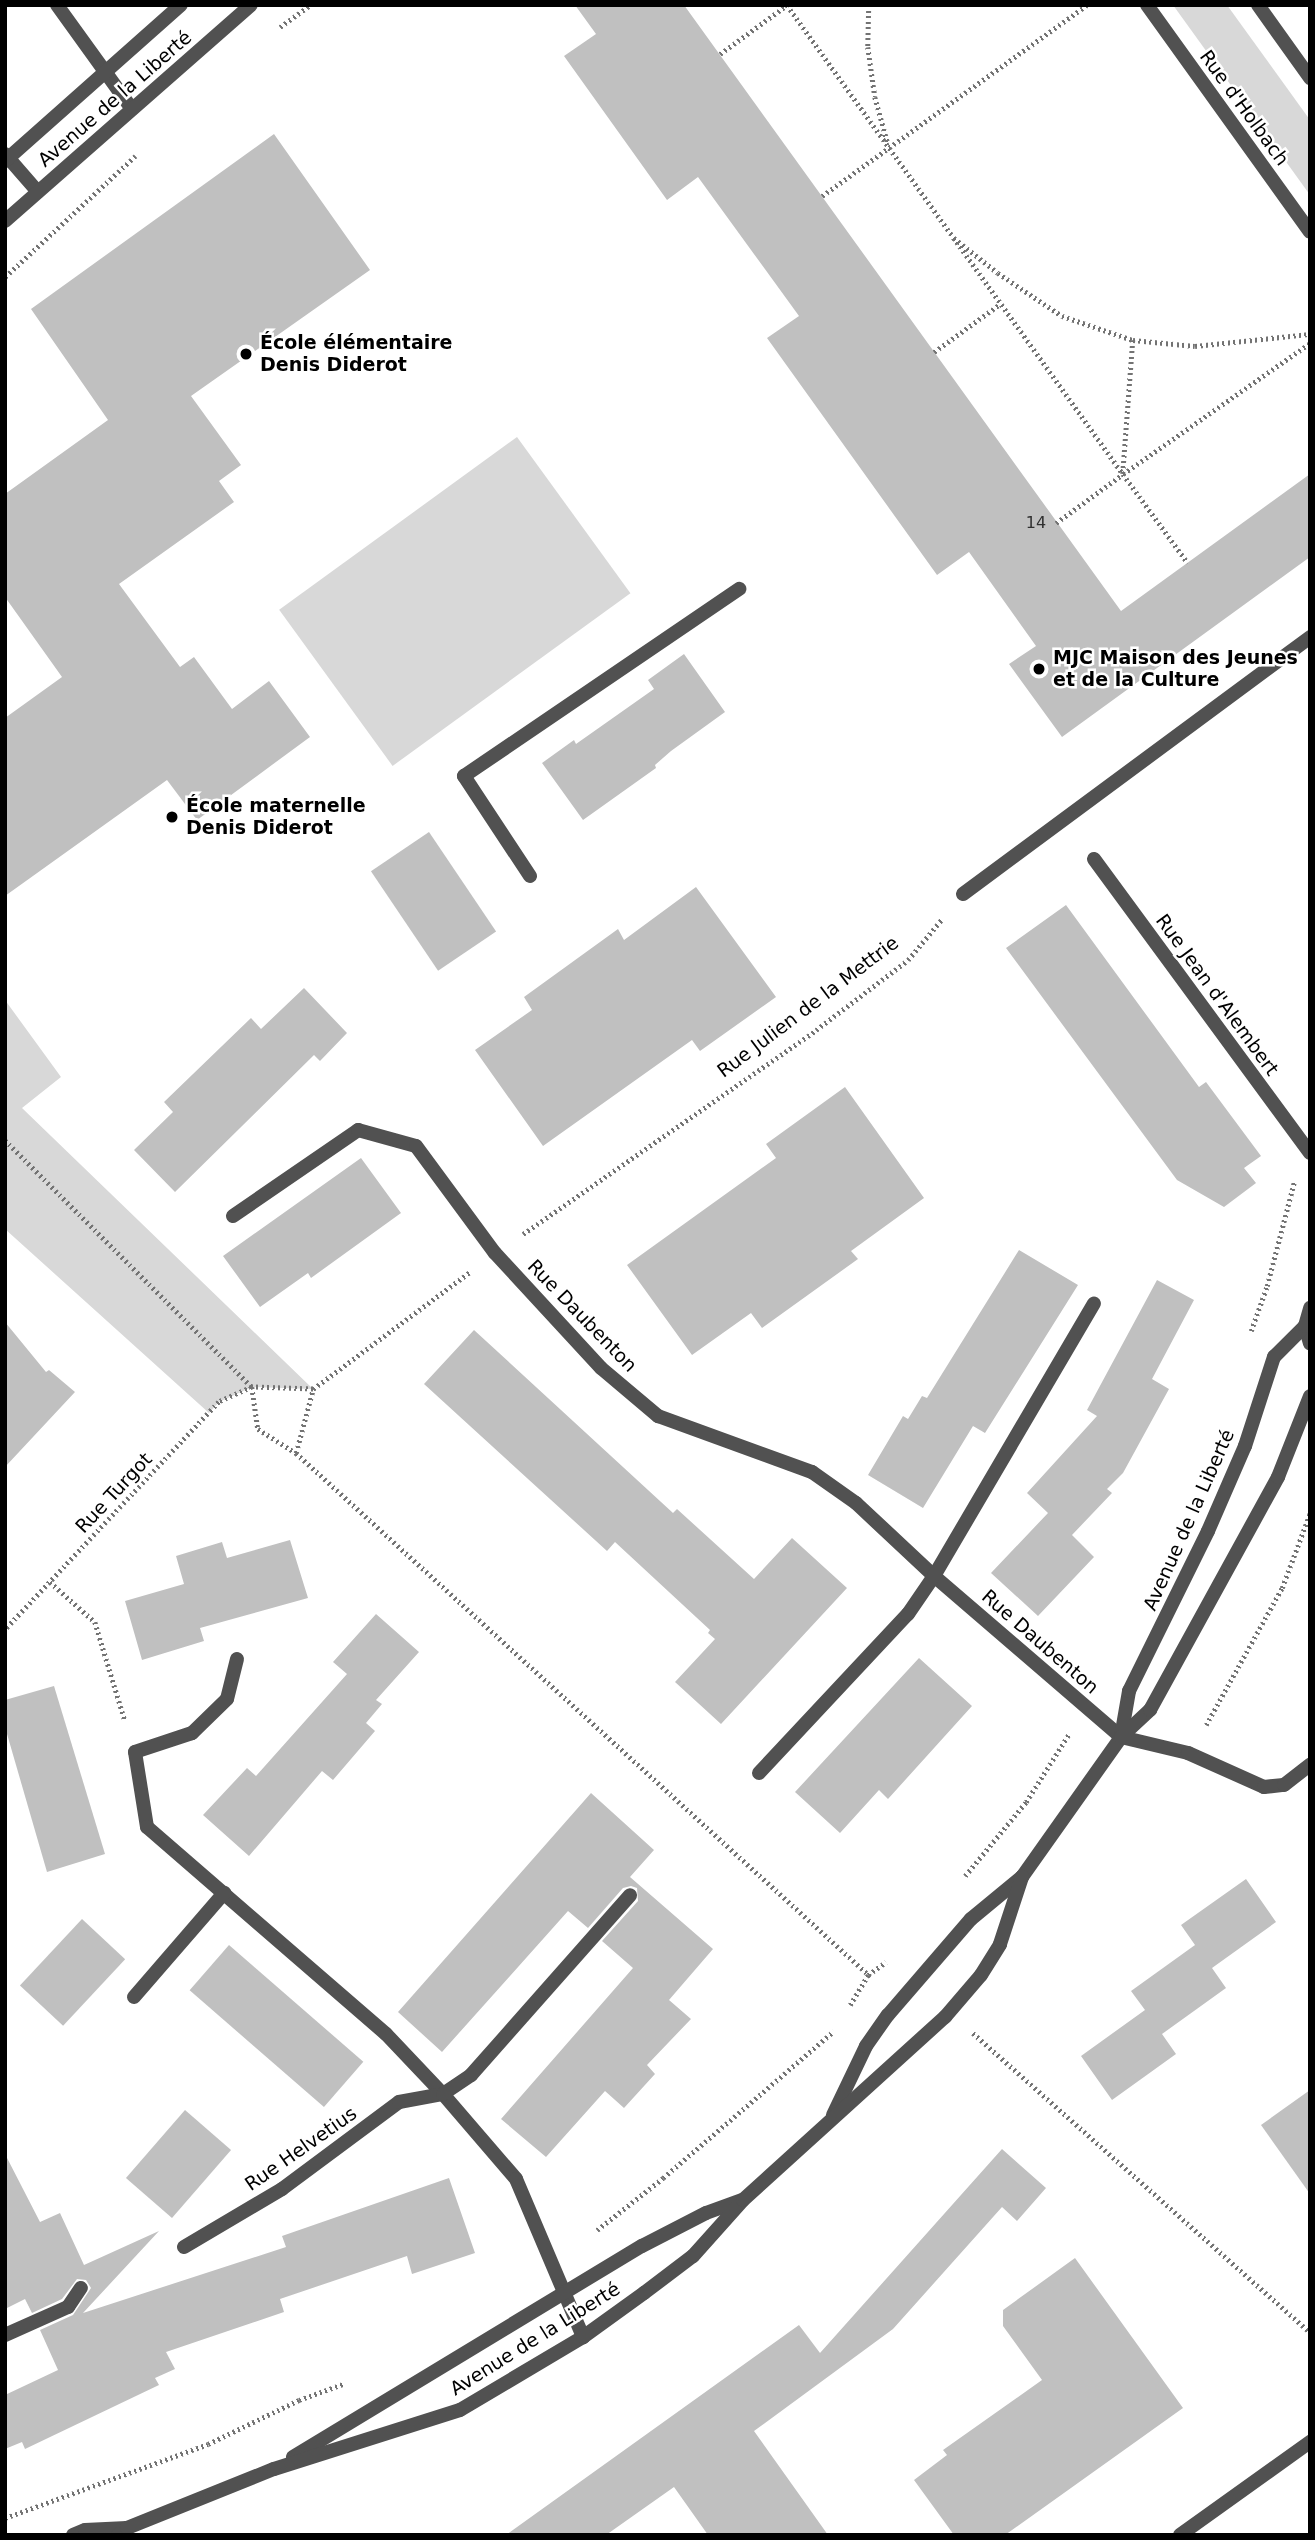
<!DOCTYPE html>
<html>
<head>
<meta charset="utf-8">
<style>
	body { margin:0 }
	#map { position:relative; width:1315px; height:2540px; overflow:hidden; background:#fff; font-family:"DejaVu Sans",sans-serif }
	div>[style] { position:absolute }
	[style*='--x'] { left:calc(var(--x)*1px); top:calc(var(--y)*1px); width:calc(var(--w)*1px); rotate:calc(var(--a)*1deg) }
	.green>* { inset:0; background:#d8d8d8; transform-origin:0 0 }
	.building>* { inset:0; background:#c0c0c0; transform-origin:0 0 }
	.path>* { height:4.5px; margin-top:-2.25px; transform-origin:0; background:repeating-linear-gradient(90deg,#737373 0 2px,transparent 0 5.5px) }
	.service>* { height:14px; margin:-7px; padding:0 7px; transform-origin:7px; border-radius:7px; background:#515151 }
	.minor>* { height:14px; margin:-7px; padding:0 7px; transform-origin:7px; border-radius:7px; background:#515151 }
	.dots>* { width:19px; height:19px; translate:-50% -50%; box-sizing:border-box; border:4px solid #fff; border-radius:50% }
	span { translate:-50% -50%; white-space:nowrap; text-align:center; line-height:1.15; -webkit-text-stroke:5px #fff; paint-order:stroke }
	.number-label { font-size:16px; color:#303030 }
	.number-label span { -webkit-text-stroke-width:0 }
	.street-label { font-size:19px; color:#000 }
	.poi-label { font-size:19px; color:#000; font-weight:700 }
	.left { translate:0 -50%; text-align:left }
	.frame { position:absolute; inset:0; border:7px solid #000; pointer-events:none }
</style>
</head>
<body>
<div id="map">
	<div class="green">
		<div style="clip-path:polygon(1173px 5px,1227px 5px,1310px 120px,1310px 195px)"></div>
		<div style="left:517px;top:437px;width:193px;height:294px;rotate:54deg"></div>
		<div style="clip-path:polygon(5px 1000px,61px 1077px,22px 1108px,313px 1389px,252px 1387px,219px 1402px,209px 1413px,5px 1229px)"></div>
	</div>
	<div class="building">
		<div style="clip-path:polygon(575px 5px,684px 5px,1121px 611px,1310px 474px,1310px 557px,1062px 737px,1009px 664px,1036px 646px,969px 552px,937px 575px,767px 338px,799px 316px,698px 177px,667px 200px,564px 56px,596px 34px)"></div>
		<div style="clip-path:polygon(274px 134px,370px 270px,191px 396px,241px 465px,219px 481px,234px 502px,119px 584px,180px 667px,194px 657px,232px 709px,269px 681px,310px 737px,197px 820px,167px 780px,5px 896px,5px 718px,62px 677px,5px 597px,5px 494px,108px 420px,31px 309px)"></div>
		<div style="clip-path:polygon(684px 654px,725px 712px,671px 751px,655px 765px,656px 768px,583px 820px,542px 763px,574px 740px,576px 744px,654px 689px,648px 680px)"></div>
		<div style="left:429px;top:832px;width:120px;height:70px;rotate:56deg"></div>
		<div style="clip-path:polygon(696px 887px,776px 997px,700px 1051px,692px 1040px,543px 1146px,475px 1050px,532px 1010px,524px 997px,618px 929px,624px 940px)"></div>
		<div style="clip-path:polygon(1066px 905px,1199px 1087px,1206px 1082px,1261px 1156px,1244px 1168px,1256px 1183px,1224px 1207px,1177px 1180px,1006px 948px)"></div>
		<div style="clip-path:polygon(304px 988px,347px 1033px,320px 1061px,314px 1055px,175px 1192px,134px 1150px,173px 1112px,164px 1102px,251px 1018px,261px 1029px)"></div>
		<div style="clip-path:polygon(845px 1087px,924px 1198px,851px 1251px,858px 1259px,762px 1328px,751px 1313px,692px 1355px,627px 1265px,776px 1158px,766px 1144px)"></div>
		<div style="clip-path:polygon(361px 1158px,401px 1213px,311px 1278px,308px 1273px,260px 1307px,223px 1256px)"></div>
		<div style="clip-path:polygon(1019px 1250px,1078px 1285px,985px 1433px,973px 1426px,923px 1508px,868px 1475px,903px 1416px,908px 1419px,922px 1396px,927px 1398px)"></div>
		<div style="clip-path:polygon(1157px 1280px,1194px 1300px,1152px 1379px,1169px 1389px,1123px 1473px,1107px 1489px,1112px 1493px,1072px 1535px,1094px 1557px,1038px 1616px,991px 1573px,1048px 1513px,1027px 1493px,1097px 1416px,1087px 1410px)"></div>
		<div style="clip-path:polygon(5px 1322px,46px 1372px,49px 1370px,75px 1392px,5px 1467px)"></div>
		<div style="clip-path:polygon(474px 1330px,673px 1513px,677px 1509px,754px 1579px,792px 1538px,847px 1588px,721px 1724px,675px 1682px,715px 1639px,708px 1633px,710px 1630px,615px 1542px,607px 1551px,424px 1384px)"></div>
		<div style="clip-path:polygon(290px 1540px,308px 1598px,200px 1628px,204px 1641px,142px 1660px,125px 1601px,184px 1584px,176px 1556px,222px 1542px,227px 1558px)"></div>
		<div style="clip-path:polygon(376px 1614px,419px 1652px,376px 1700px,382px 1704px,366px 1723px,375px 1731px,333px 1780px,322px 1771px,249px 1856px,203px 1815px,247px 1768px,256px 1776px,347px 1674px,333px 1662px)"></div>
		<div style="clip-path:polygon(919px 1658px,972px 1706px,888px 1799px,879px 1790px,840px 1833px,795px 1792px)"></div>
		<div style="clip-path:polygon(54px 1686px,105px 1854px,47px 1872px,5px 1727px,5px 1700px)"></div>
		<div style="clip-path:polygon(591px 1793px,654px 1850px,630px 1877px,713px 1949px,669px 2000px,691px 2019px,647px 2065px,655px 2074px,624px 2108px,605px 2091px,546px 2157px,501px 2119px,633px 1968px,602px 1941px,638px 1901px,637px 1888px,631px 1886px,623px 1888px,588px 1928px,568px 1911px,442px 2052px,398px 2012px)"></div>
		<div style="clip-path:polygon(1246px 1879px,1276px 1922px,1212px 1968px,1226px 1988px,1162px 2034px,1176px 2054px,1112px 2100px,1081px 2056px,1145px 2010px,1131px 1991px,1195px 1945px,1209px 1965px,1181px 1925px)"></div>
		<div style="left:82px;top:1919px;width:59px;height:91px;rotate:43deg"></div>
		<div style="left:229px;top:1945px;width:178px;height:60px;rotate:41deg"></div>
		<div style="clip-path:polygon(1310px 2090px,1310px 2194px,1261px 2125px)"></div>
		<div style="left:185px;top:2110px;width:61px;height:90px;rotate:41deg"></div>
		<div style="clip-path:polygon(1002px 2149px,1046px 2188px,1017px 2221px,1002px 2207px,893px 2329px,754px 2431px,828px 2535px,708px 2535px,674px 2487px,606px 2535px,506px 2535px,799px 2325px,820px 2353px)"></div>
		<div style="clip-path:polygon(5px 2154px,40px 2222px,60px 2213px,84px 2265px,159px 2231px,83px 2313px,286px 2247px,282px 2236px,449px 2178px,475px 2253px,412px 2274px,407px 2256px,280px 2299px,284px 2312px,166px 2352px,175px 2369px,155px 2378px,159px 2385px,25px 2449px,22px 2442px,5px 2449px,5px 2395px,58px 2370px,40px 2330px,73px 2315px,91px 2288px,86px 2280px,77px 2279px,62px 2299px,32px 2313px,25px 2299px,5px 2309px)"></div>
		<div style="clip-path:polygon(1075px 2258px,1183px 2408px,1005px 2535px,954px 2535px,914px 2480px,947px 2455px,943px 2450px,1042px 2380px,1003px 2326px,1003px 2310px)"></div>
	</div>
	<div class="path">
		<div style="--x:787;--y:5;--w:577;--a:54.38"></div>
		<div style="--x:1123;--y:474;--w:228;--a:-35"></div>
		<div style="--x:869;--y:5;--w:42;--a:91.4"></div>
		<div style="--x:868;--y:47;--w:50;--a:82"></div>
		<div style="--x:875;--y:97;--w:49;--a:74.5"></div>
		<div style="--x:280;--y:27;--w:37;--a:-36"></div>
		<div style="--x:720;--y:54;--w:83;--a:-36.2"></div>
		<div style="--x:822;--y:196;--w:327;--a:-35.8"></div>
		<div style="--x:954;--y:238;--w:56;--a:38.5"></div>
		<div style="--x:998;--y:273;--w:77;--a:33.9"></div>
		<div style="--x:1062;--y:316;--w:75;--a:18.7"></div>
		<div style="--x:1133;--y:340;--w:62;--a:5.5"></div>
		<div style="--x:1195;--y:346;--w:116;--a:-6"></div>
		<div style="--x:5;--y:277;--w:178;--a:-42.9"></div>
		<div style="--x:1133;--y:340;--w:134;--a:94.3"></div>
		<div style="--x:1123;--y:474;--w:110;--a:53.9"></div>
		<div style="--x:934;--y:352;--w:82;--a:-36"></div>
		<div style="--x:1056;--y:523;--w:83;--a:-36.2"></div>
		<div style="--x:5;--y:1140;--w:349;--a:45"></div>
		<div style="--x:252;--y:1387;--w:42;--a:81.9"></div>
		<div style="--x:258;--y:1429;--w:45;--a:32.3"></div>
		<div style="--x:296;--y:1453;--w:66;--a:-75.1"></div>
		<div style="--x:313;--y:1389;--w:61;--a:-178.1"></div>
		<div style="--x:252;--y:1387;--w:36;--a:156"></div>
		<div style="--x:219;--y:1402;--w:313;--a:133.2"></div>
		<div style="--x:523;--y:1234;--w:357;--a:-34.8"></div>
		<div style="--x:816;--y:1030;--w:116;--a:-37.3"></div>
		<div style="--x:908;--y:960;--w:53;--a:-50.3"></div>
		<div style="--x:1251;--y:1331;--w:48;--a:-70.4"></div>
		<div style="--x:1267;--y:1286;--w:107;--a:-75.4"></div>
		<div style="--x:313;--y:1389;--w:196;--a:-36.7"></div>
		<div style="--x:296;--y:1453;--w:777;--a:42.34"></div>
		<div style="--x:50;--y:1582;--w:60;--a:41.6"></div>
		<div style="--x:95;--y:1622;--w:103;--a:73.1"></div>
		<div style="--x:1206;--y:1725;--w:157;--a:-61"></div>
		<div style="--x:1282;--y:1588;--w:80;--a:-69.5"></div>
		<div style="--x:965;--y:1876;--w:96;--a:-50.5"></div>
		<div style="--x:1026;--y:1802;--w:80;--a:-57.7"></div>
		<div style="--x:850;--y:2005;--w:35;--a:-59"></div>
		<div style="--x:868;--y:1975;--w:22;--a:-36"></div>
		<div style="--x:973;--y:2033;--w:451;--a:41.6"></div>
		<div style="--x:597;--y:2230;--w:84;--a:-38.2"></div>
		<div style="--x:663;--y:2178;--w:225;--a:-40.7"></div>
		<div style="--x:5;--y:2518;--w:216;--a:-20"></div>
		<div style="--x:208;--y:2444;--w:101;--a:-25.8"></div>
		<div style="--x:299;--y:2400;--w:47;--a:-20"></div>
	</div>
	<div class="service">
		<div style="--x:530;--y:876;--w:120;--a:-123.4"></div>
		<div style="--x:464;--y:776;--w:333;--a:-34.2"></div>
		<div style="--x:1121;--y:1737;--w:69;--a:13.4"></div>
		<div style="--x:1188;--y:1753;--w:83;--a:24.1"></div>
		<div style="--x:1264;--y:1787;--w:20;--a:-6"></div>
		<div style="--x:1284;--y:1785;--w:33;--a:-38"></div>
	</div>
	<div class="minor">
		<div style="--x:57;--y:5;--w:128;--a:54.2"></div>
		<div style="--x:1147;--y:5;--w:279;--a:54.3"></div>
		<div style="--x:1258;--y:5;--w:90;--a:54.5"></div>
		<div style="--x:5;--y:154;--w:50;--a:49"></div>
		<div style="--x:5;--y:161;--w:235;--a:-41.6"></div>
		<div style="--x:5;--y:221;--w:327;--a:-41.3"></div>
		<div style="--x:1094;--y:859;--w:365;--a:53.7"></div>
		<div style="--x:963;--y:894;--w:432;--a:-36.5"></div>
		<div style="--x:233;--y:1216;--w:152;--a:-34.5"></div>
		<div style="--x:358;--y:1130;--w:60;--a:15.4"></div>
		<div style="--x:416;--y:1146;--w:133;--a:53.6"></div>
		<div style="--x:495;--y:1253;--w:156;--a:47.3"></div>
		<div style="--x:601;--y:1368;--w:75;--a:40.1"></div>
		<div style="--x:658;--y:1416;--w:164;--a:20"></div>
		<div style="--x:812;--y:1472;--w:54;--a:35.2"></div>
		<div style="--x:856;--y:1503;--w:107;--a:43.1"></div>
		<div style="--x:934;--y:1576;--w:247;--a:40.7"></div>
		<div style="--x:1305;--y:1326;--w:18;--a:74"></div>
		<div style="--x:237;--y:1659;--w:41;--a:104"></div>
		<div style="--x:227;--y:1699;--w:49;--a:135.8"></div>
		<div style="--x:192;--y:1733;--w:60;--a:161.6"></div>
		<div style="--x:135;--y:1752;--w:76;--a:80.9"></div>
		<div style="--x:147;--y:1827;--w:316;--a:40.9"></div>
		<div style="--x:386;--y:2034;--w:83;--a:46.5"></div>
		<div style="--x:443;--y:2094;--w:112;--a:49.3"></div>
		<div style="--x:516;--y:2179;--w:172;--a:67"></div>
		<div style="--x:1121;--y:1737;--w:47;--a:-80.1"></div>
		<div style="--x:1129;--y:1691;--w:178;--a:-63.7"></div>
		<div style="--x:1208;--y:1531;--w:93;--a:-66.5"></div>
		<div style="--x:1245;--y:1446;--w:94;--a:-72"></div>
		<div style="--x:1274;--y:1357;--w:44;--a:-45"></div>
		<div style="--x:1305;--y:1326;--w:19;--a:-74"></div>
		<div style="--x:759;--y:1773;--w:218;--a:-46.9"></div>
		<div style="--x:908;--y:1614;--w:46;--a:-55.6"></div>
		<div style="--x:934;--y:1576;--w:316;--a:-59.6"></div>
		<div style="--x:134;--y:1997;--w:138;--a:-49.1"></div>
		<div style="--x:833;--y:2115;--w:76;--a:-64.4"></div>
		<div style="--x:866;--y:2046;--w:38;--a:-55"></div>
		<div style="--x:888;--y:2015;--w:127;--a:-49.2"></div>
		<div style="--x:971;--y:1919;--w:66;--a:-39.5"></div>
		<div style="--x:1022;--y:1877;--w:171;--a:-54.7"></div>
		<div style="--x:1121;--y:1737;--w:40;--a:-43"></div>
		<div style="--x:1150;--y:1710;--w:266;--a:-61.2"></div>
		<div style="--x:1278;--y:1477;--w:87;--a:-68.4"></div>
		<div style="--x:184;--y:2247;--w:114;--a:-30.6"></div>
		<div style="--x:282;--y:2189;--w:146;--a:-36.6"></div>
		<div style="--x:399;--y:2102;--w:45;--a:-10.3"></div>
		<div style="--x:443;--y:2094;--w:34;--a:-34"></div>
		<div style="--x:471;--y:2075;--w:240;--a:-48.5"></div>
		<div style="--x:5;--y:2335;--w:69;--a:-24"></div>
		<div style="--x:68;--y:2307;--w:23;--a:-56"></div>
		<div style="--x:293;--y:2457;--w:408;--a:-31.2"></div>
		<div style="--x:642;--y:2246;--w:72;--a:-27.3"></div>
		<div style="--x:706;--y:2213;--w:38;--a:-20"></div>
		<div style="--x:73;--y:2535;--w:13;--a:-23"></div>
		<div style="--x:85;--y:2530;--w:42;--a:-2.7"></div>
		<div style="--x:118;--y:2535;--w:11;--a:-38"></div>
		<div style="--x:127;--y:2528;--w:158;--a:-21.9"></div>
		<div style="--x:274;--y:2469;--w:195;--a:-17.6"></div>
		<div style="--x:460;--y:2410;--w:143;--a:-30.7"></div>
		<div style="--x:583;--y:2337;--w:75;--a:-35.8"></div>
		<div style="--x:644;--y:2293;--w:61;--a:-37.1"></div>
		<div style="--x:693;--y:2256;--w:75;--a:-48.2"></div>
		<div style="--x:743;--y:2200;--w:273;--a:-42.2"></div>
		<div style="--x:945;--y:2017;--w:55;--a:-49.4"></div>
		<div style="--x:981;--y:1975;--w:36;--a:-58"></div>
		<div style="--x:1000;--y:1944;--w:71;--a:-71.8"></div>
		<div style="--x:1180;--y:2535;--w:160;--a:-35.6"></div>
	</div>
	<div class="dots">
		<div style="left:246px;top:354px;background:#000"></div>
		<div style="left:1039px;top:669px;background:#000"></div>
		<div style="left:172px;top:817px;background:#000"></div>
	</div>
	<div class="number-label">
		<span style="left:1036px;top:523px">14</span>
	</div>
	<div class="street-label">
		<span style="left:115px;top:99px;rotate:-41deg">Avenue de la Liberté</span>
		<span style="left:1244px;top:108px;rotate:54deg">Rue d'Holbach</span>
		<span style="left:1217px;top:995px;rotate:54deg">Rue Jean d'Alembert</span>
		<span style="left:808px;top:1007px;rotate:-37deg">Rue Julien de la Mettrie</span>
		<span style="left:582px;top:1316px;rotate:46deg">Rue Daubenton</span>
		<span style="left:114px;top:1493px;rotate:-47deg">Rue Turgot</span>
		<span style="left:1189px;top:1520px;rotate:-66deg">Avenue de la Liberté</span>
		<span style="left:1040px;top:1642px;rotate:41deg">Rue Daubenton</span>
		<span style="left:301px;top:2149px;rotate:-35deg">Rue Helvetius</span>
		<span style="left:535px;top:2339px;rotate:-32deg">Avenue de la Liberté</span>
	</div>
	<div class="poi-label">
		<span class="left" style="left:260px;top:354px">École élémentaire<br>Denis Diderot</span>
		<span class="left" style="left:1053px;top:669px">MJC Maison des Jeunes<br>et de la Culture</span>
		<span class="left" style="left:186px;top:817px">École maternelle<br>Denis Diderot</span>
	</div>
	<div class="frame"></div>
</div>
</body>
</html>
